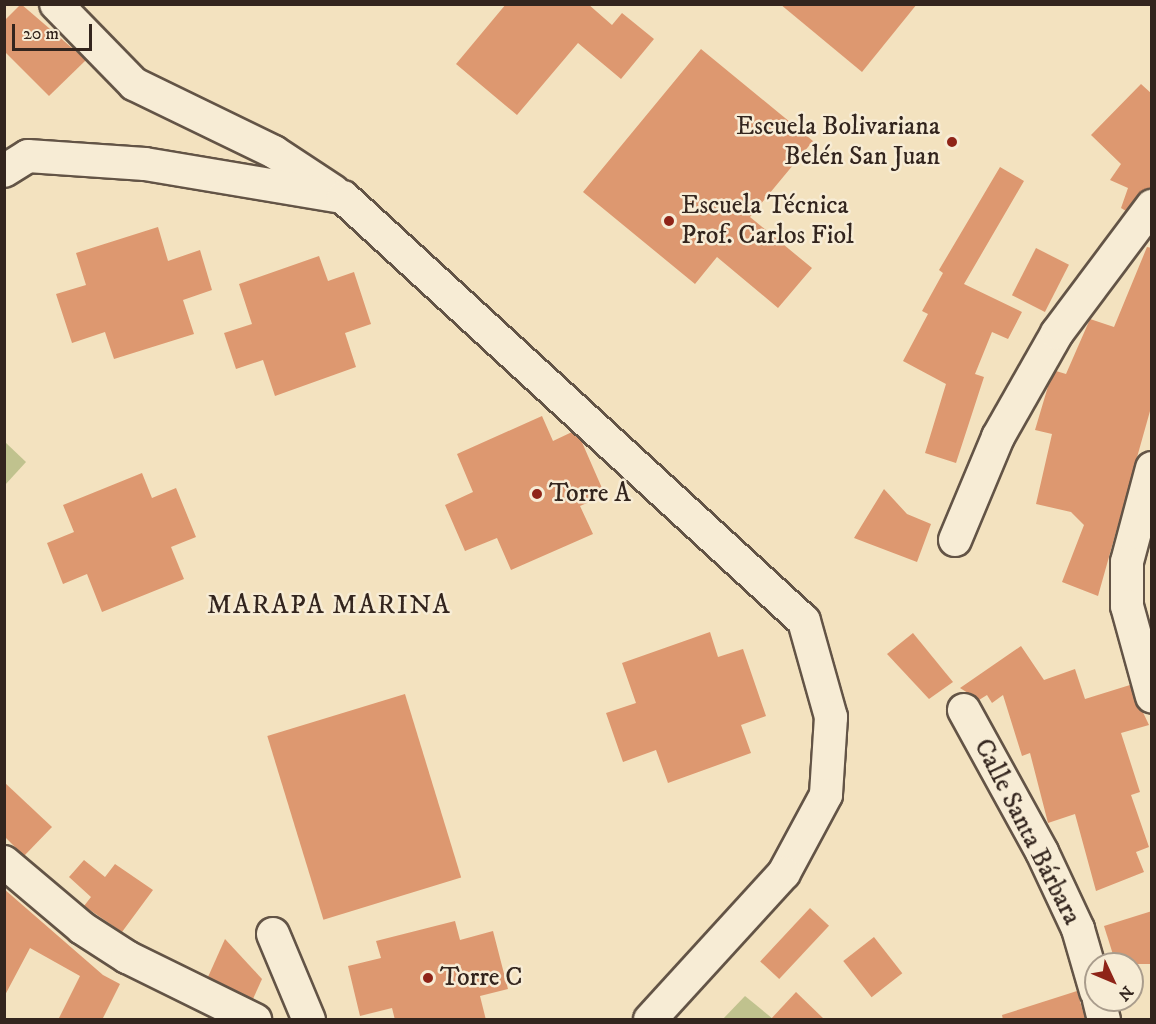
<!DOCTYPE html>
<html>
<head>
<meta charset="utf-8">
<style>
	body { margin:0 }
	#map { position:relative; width:1156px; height:1024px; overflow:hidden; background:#f3e2bf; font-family:"IM FELL DW Pica",serif }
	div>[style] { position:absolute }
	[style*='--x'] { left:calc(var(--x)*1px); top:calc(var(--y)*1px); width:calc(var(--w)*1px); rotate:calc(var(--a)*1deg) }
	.green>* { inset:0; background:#c0c28e }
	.building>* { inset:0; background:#dd9870; transform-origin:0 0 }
	.roads { filter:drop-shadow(2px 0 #635446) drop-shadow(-2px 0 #635446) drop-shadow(0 2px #635446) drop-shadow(0 -2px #635446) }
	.minor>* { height:32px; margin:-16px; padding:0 16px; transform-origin:16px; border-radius:16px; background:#f7ecd5 }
	.dots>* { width:16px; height:16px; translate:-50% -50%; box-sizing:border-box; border:3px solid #f7ecd5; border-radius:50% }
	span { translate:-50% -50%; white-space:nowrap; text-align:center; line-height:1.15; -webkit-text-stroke:5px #f7ecd5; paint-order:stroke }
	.poi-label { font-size:26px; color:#33251e }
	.right { translate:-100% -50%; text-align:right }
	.left { translate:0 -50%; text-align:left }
	.street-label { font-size:26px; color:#33251e }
	.neighbourhood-label { font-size:27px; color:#33251e; letter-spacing:1.5px }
	.frame { position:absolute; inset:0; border:6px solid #33251e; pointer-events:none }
	.north { position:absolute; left:1084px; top:952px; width:60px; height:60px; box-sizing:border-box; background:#f7ecd5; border:2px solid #a99c8c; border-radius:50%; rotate:134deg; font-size:16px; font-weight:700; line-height:24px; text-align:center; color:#33251e }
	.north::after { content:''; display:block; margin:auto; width:21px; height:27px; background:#8f2418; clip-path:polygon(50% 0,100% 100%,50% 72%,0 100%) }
	.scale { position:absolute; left:12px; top:24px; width:80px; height:27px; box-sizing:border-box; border:3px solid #33251e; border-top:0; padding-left:8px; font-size:18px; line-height:21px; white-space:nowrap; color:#33251e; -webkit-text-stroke:4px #f7ecd5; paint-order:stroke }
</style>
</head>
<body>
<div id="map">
	<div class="green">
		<div style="clip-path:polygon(5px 442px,26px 462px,5px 485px,4px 485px)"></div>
		<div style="clip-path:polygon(745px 996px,773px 1019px,722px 1020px)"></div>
	</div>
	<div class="building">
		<div style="clip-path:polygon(21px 4px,86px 60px,49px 96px,4px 51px,4px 21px)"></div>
		<div style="clip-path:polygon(506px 4px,588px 4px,612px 25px,622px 13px,654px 39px,621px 79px,578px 43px,517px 115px,456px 64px)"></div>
		<div style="clip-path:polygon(780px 4px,917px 4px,862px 72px)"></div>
		<div style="clip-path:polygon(701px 49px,813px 141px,750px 217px,812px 268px,778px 308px,717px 257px,695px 284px,583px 192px)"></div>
		<div style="clip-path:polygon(1141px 84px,1152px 94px,1152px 188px,1126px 211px,1121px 208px,1128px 188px,1110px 180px,1121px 164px,1091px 135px)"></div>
		<div style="clip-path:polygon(1000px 167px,1024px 181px,964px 284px,1022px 312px,1008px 339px,992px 332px,975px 374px,984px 377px,956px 463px,925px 453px,946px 384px,903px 361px,928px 314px,922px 311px,943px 273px,939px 270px)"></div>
		<div style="clip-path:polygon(158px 227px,168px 261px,200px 250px,212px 290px,183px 300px,194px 334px,114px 359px,105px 332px,72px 343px,56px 294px,86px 285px,76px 253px)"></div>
		<div style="clip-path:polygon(1147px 247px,1152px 248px,1152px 404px,1098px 596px,1062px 582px,1084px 525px,1071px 512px,1036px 504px,1052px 434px,1035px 430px,1049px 383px,1056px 371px,1066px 374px,1090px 319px,1114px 327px)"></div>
		<div style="left:1036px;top:248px;width:37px;height:53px;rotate:27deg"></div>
		<div style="clip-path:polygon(319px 256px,328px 281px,354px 272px,371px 324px,345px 333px,356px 367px,275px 396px,263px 360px,236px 369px,224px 333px,252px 324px,239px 284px)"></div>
		<div style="clip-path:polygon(542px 416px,553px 441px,572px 432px,581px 440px,605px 495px,580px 506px,593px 534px,511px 570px,497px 538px,465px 551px,445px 505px,473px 492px,457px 454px)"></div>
		<div style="clip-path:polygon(142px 473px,152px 498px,176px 488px,196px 537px,171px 547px,184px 579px,102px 612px,87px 574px,63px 584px,47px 543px,74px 532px,63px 505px)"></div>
		<div style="clip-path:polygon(884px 489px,907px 514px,931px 524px,917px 562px,854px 538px)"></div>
		<div style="clip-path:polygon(710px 632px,718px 657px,743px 649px,766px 716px,741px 725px,751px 753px,668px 783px,656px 750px,623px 762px,606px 713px,636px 703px,622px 663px)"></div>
		<div style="clip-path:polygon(913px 633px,953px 682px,929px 699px,887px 654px)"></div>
		<div style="clip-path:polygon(1021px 646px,1044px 680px,1075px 669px,1085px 699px,1130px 685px,1149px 725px,1121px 733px,1140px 792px,1131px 795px,1149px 847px,1136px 852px,1144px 872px,1096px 891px,1075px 814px,1048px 823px,1030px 753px,1022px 756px,1003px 695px,992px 703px,987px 695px,979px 700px,960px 688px)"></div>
		<div style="left:405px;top:694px;width:192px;height:144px;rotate:73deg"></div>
		<div style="clip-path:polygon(4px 782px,52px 827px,24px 856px,4px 836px)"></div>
		<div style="clip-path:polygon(84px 860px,105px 877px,115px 864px,153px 890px,122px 932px,84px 906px,91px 897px,69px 877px)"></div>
		<div style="clip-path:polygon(4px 889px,103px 975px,120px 984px,102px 1020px,58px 1020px,80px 976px,30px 948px,4px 997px)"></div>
		<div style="left:810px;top:908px;width:26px;height:73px;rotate:43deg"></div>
		<div style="clip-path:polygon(1152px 911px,1152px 964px,1116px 964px,1104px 926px)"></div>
		<div style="clip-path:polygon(455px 921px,460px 940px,493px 931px,508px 989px,480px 996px,486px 1020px,395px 1020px,392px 1008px,360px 1016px,348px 966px,381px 958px,376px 941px)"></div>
		<div style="left:874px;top:937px;width:46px;height:39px;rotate:52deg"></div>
		<div style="clip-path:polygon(225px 939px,262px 979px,253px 999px,208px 977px)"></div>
		<div style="clip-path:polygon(1077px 991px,1085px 1018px,1003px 1020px,1002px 1015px)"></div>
		<div style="clip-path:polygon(796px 992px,825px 1020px,770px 1020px)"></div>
	</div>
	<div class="roads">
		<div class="minor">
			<div style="--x:56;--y:4;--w:112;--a:45.7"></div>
			<div style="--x:134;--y:84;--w:156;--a:25.9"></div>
			<div style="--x:274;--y:152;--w:71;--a:33.5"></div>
			<div style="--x:4;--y:171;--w:28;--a:-32"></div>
			<div style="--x:28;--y:156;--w:117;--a:3.9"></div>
			<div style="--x:145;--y:164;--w:201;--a:9.5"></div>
			<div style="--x:343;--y:197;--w:626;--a:42.61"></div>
			<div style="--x:804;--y:621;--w:100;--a:74.3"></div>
			<div style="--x:831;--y:717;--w:78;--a:93.7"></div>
			<div style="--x:826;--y:795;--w:89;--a:118.3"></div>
			<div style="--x:784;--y:873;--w:199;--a:132.4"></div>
			<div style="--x:1152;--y:468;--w:97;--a:104.9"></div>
			<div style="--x:1127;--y:562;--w:44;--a:90"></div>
			<div style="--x:1127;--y:606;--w:94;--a:74.6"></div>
			<div style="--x:955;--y:540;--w:112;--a:-67.3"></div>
			<div style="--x:998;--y:437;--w:120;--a:-60.4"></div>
			<div style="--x:1057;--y:333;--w:159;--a:-53.2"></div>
			<div style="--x:964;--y:710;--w:162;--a:61.2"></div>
			<div style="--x:1042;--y:852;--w:85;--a:64.9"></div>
			<div style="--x:1078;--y:929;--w:65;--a:73.8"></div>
			<div style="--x:4;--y:862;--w:102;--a:40.2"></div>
			<div style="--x:82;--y:928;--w:54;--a:32.8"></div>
			<div style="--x:127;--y:957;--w:143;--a:26.2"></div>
			<div style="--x:273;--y:934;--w:93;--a:67.3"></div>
			<div style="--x:1099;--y:1000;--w:21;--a:76"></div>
		</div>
	</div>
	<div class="dots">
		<div style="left:952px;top:142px;background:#8f2418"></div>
		<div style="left:669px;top:221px;background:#8f2418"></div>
		<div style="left:537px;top:494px;background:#8f2418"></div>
		<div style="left:428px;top:978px;background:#8f2418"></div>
	</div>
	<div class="poi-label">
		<span class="right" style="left:940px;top:142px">Escuela Bolivariana<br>Belén San Juan</span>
		<span class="left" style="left:681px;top:221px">Escuela Técnica<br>Prof. Carlos Fiol</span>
		<span class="left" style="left:549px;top:494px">Torre A</span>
		<span class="left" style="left:440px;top:978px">Torre C</span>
	</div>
	<div class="street-label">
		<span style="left:1027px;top:832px;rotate:63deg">Calle Santa Bárbara</span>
	</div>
	<div class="neighbourhood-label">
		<span style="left:329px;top:606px">MARAPA MARINA</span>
	</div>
	<div class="frame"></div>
	<div class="north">N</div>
	<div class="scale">20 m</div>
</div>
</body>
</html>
